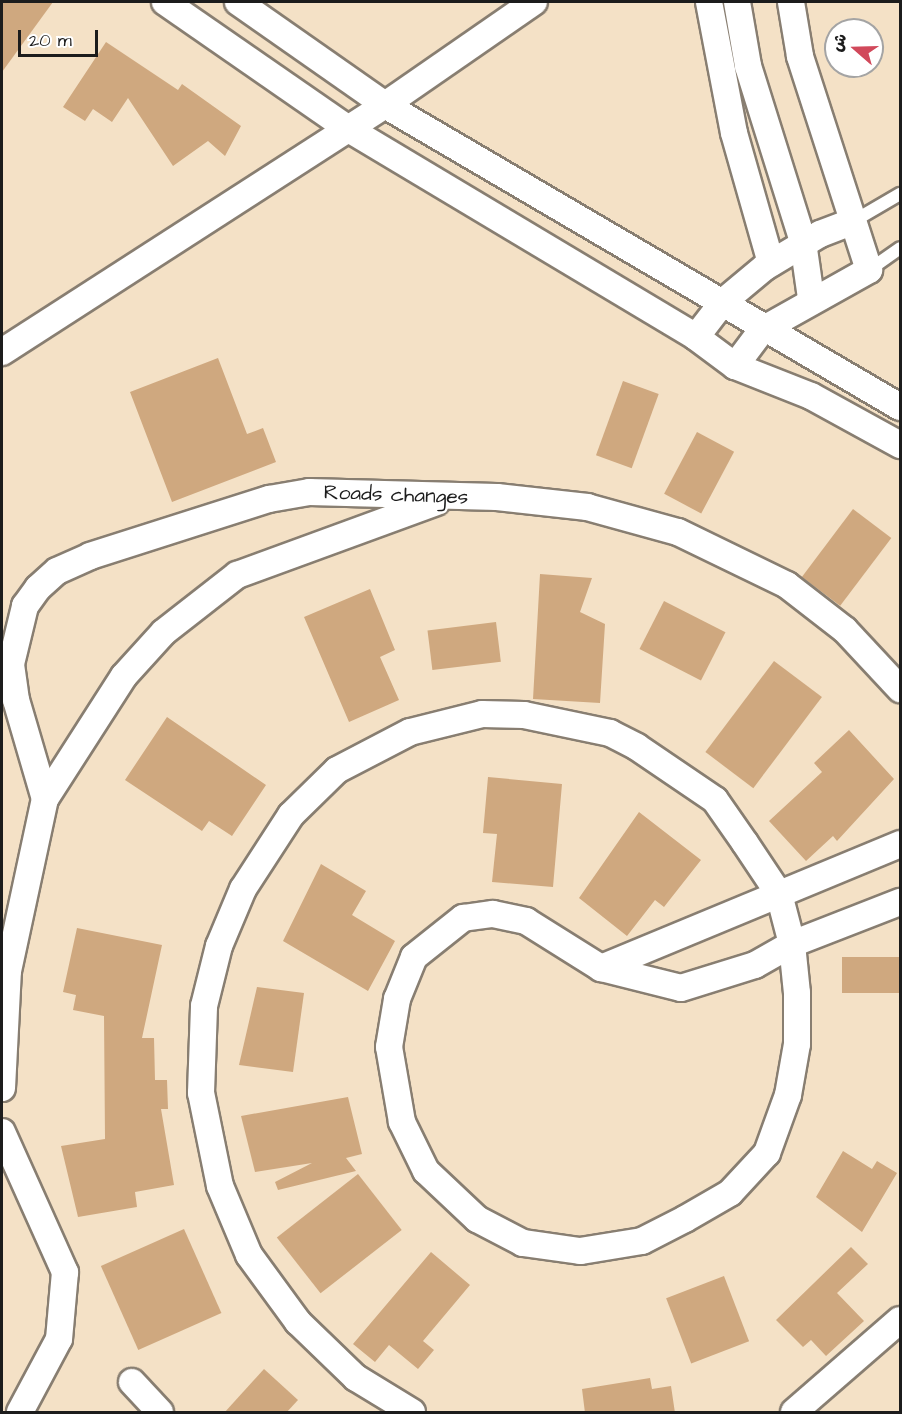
<!DOCTYPE html>
<html>
<head>
<meta charset="utf-8">
<style>
	body { margin:0 }
	#map { position:relative; width:902px; height:1414px; overflow:hidden; background:#f4e1c6; font-family:"Architects Daughter","Playpen Sans Arabic",sans-serif }
	div>[style] { position:absolute }
	[style*='--x'] { left:calc(var(--x)*1px); top:calc(var(--y)*1px); width:calc(var(--w)*1px); rotate:calc(var(--a)*1deg) }
	.building>* { inset:0; background:#cfa87f; transform-origin:0 0 }
	.roads { filter:drop-shadow(2px 0 #887e71) drop-shadow(-2px 0 #887e71) drop-shadow(0 2px #887e71) drop-shadow(0 -2px #887e71) }
	.lane>* { height:12px; margin:-6px; padding:0 6px; transform-origin:6px; border-radius:6px; background:#fff }
	.street>* { height:26px; margin:-13px; padding:0 13px; transform-origin:13px; border-radius:13px; background:#fff }
	span { translate:-50% -50%; white-space:nowrap; text-align:center; line-height:1.15; -webkit-text-stroke:4.5px #fff; paint-order:stroke }
	.street-label { font-size:21px; color:#1c1c1c }
	.frame { position:absolute; inset:0; border:3px solid #1c1c1c; pointer-events:none }
	.north { position:absolute; left:824px; top:18px; width:60px; height:60px; box-sizing:border-box; background:#fff; border:2px solid #a4a4a4; border-radius:50%; rotate:290deg; font-size:16px; font-weight:700; line-height:24px; text-align:center; color:#1c1c1c }
	.north::after { content:''; display:block; margin:auto; width:21px; height:27px; background:#d1495b; clip-path:polygon(50% 0,100% 100%,50% 72%,0 100%) }
	.scale { position:absolute; left:18px; top:30px; width:80px; height:27px; box-sizing:border-box; border:3px solid #1c1c1c; border-top:0; padding-left:8px; font-size:18px; line-height:21px; white-space:nowrap; color:#1c1c1c; -webkit-text-stroke:4px #fff; paint-order:stroke }
</style>
</head>
<body>
<div id="map">
	<div class="building">
		<div style="clip-path:polygon(2px 2px,53px 2px,2px 72px)"></div>
		<div style="clip-path:polygon(106px 42px,178px 90px,182px 84px,241px 126px,225px 156px,208px 141px,173px 166px,128px 98px,112px 122px,93px 109px,85px 121px,63px 107px)"></div>
		<div style="clip-path:polygon(218px 358px,247px 434px,263px 428px,276px 462px,172px 502px,130px 392px)"></div>
		<div style="left:623px;top:381px;width:38px;height:79px;rotate:20deg"></div>
		<div style="left:697px;top:432px;width:42px;height:70px;rotate:28deg"></div>
		<div style="left:853px;top:509px;width:48px;height:85px;rotate:37deg"></div>
		<div style="clip-path:polygon(540px 574px,592px 578px,580px 612px,605px 624px,600px 703px,533px 699px)"></div>
		<div style="clip-path:polygon(370px 589px,395px 650px,380px 657px,399px 700px,349px 722px,304px 617px)"></div>
		<div style="left:664px;top:601px;width:69px;height:54px;rotate:27deg"></div>
		<div style="left:496px;top:622px;width:40px;height:69px;rotate:83deg"></div>
		<div style="left:774px;top:661px;width:60px;height:114px;rotate:37deg"></div>
		<div style="clip-path:polygon(167px 717px,266px 785px,232px 836px,209px 821px,202px 831px,125px 780px)"></div>
		<div style="clip-path:polygon(849px 730px,894px 779px,837px 841px,833px 836px,806px 861px,769px 821px,822px 772px,814px 763px)"></div>
		<div style="clip-path:polygon(488px 777px,562px 784px,553px 887px,492px 882px,497px 834px,483px 833px)"></div>
		<div style="clip-path:polygon(639px 812px,701px 860px,664px 907px,655px 900px,627px 936px,579px 898px)"></div>
		<div style="clip-path:polygon(321px 864px,366px 891px,352px 915px,395px 941px,368px 991px,283px 941px)"></div>
		<div style="clip-path:polygon(77px 928px,162px 945px,142px 1038px,154px 1038px,155px 1080px,167px 1080px,168px 1109px,161px 1109px,174px 1185px,135px 1192px,137px 1207px,78px 1217px,61px 1146px,105px 1139px,104px 1016px,73px 1010px,76px 995px,63px 992px)"></div>
		<div style="left:900px;top:957px;width:36px;height:58px;rotate:90deg"></div>
		<div style="clip-path:polygon(257px 987px,304px 993px,293px 1072px,239px 1065px)"></div>
		<div style="clip-path:polygon(348px 1097px,362px 1154px,346px 1158px,356px 1171px,278px 1190px,275px 1182px,312px 1163px,255px 1172px,241px 1116px)"></div>
		<div style="clip-path:polygon(843px 1151px,872px 1169px,877px 1161px,897px 1173px,862px 1232px,816px 1197px)"></div>
		<div style="left:358px;top:1174px;width:71px;height:103px;rotate:52deg"></div>
		<div style="left:184px;top:1229px;width:92px;height:91px;rotate:66deg"></div>
		<div style="clip-path:polygon(851px 1247px,868px 1264px,837px 1293px,864px 1321px,826px 1356px,811px 1340px,803px 1347px,776px 1320px)"></div>
		<div style="clip-path:polygon(431px 1252px,470px 1285px,423px 1341px,434px 1350px,418px 1369px,389px 1345px,375px 1362px,353px 1344px)"></div>
		<div style="left:724px;top:1276px;width:70px;height:62px;rotate:69deg"></div>
		<div style="clip-path:polygon(264px 1369px,298px 1400px,286px 1413px,224px 1413px)"></div>
		<div style="clip-path:polygon(650px 1378px,652px 1389px,671px 1386px,675px 1413px,585px 1413px,582px 1389px)"></div>
	</div>
	<div class="roads">
		<div class="lane">
			<div style="--x:852;--y:222;--w:56;--a:-30.3"></div>
			<div style="--x:869;--y:270;--w:38;--a:-35"></div>
		</div>
		<div class="street">
			<div style="--x:165;--y:2;--w:221;--a:34.7"></div>
			<div style="--x:347;--y:128;--w:407;--a:30.9"></div>
			<div style="--x:696;--y:337;--w:49;--a:36.6"></div>
			<div style="--x:735;--y:366;--w:82;--a:21.5"></div>
			<div style="--x:811;--y:396;--w:102;--a:28.8"></div>
			<div style="--x:238;--y:2;--w:179;--a:35"></div>
			<div style="--x:385;--y:105;--w:597;--a:30.39"></div>
			<div style="--x:709;--y:2;--w:133;--a:79.2"></div>
			<div style="--x:734;--y:133;--w:135;--a:74.1"></div>
			<div style="--x:737;--y:2;--w:65;--a:80.2"></div>
			<div style="--x:748;--y:66;--w:184;--a:72.6"></div>
			<div style="--x:803;--y:242;--w:57;--a:81.9"></div>
			<div style="--x:696;--y:337;--w:44;--a:-52.4"></div>
			<div style="--x:723;--y:302;--w:55;--a:-39.8"></div>
			<div style="--x:765;--y:267;--w:64;--a:-31"></div>
			<div style="--x:820;--y:234;--w:34;--a:-21"></div>
			<div style="--x:2;--y:352;--w:456;--a:-32.8"></div>
			<div style="--x:385;--y:105;--w:181;--a:-34.7"></div>
			<div style="--x:735;--y:366;--w:45;--a:-53.1"></div>
			<div style="--x:762;--y:330;--w:123;--a:-29.3"></div>
			<div style="--x:869;--y:270;--w:225;--a:-107.9"></div>
			<div style="--x:800;--y:56;--w:55;--a:-99.5"></div>
			<div style="--x:45;--y:799;--w:103;--a:-106.3"></div>
			<div style="--x:16;--y:700;--w:36;--a:-98"></div>
			<div style="--x:11;--y:664;--w:60;--a:-76.4"></div>
			<div style="--x:25;--y:606;--w:22;--a:-54"></div>
			<div style="--x:38;--y:588;--w:25;--a:-42"></div>
			<div style="--x:57;--y:571;--w:36;--a:-24"></div>
			<div style="--x:90;--y:556;--w:188;--a:-17.7"></div>
			<div style="--x:269;--y:499;--w:41;--a:-9.9"></div>
			<div style="--x:309;--y:492;--w:188;--a:1.5"></div>
			<div style="--x:497;--y:497;--w:91;--a:6.3"></div>
			<div style="--x:587;--y:507;--w:94;--a:15.4"></div>
			<div style="--x:678;--y:532;--w:121;--a:25.9"></div>
			<div style="--x:787;--y:585;--w:73;--a:37.8"></div>
			<div style="--x:845;--y:630;--w:81;--a:47"></div>
			<div style="--x:601;--y:968;--w:324;--a:-22.5"></div>
			<div style="--x:2;--y:1088;--w:117;--a:-87.1"></div>
			<div style="--x:8;--y:971;--w:176;--a:-77.9"></div>
			<div style="--x:45;--y:799;--w:146;--a:-57.3"></div>
			<div style="--x:124;--y:676;--w:59;--a:-47.7"></div>
			<div style="--x:164;--y:632;--w:93;--a:-38"></div>
			<div style="--x:237;--y:575;--w:212;--a:-20.1"></div>
			<div style="--x:2;--y:1132;--w:154;--a:65.8"></div>
			<div style="--x:65;--y:1272;--w:67;--a:95.1"></div>
			<div style="--x:59;--y:1339;--w:83;--a:118.1"></div>
			<div style="--x:132;--y:1382;--w:41;--a:47"></div>
			<div style="--x:412;--y:1412;--w:66;--a:-148.7"></div>
			<div style="--x:356;--y:1378;--w:81;--a:-136"></div>
			<div style="--x:298;--y:1322;--w:83;--a:-126.2"></div>
			<div style="--x:249;--y:1255;--w:75;--a:-112.8"></div>
			<div style="--x:220;--y:1186;--w:95;--a:-101.5"></div>
			<div style="--x:201;--y:1093;--w:87;--a:-88"></div>
			<div style="--x:204;--y:1006;--w:62;--a:-76"></div>
			<div style="--x:219;--y:946;--w:62;--a:-67.2"></div>
			<div style="--x:243;--y:889;--w:88;--a:-57"></div>
			<div style="--x:291;--y:815;--w:64;--a:-44.4"></div>
			<div style="--x:337;--y:770;--w:82;--a:-27.5"></div>
			<div style="--x:410;--y:732;--w:74;--a:-14"></div>
			<div style="--x:482;--y:714;--w:42;--a:1.4"></div>
			<div style="--x:524;--y:715;--w:88;--a:11.8"></div>
			<div style="--x:610;--y:733;--w:30;--a:27"></div>
			<div style="--x:637;--y:747;--w:94;--a:34.2"></div>
			<div style="--x:715;--y:800;--w:52;--a:55.1"></div>
			<div style="--x:745;--y:843;--w:61;--a:56.3"></div>
			<div style="--x:779;--y:894;--w:52;--a:75.4"></div>
			<div style="--x:792;--y:944;--w:49;--a:84.2"></div>
			<div style="--x:797;--y:993;--w:51;--a:90"></div>
			<div style="--x:797;--y:1044;--w:52;--a:100"></div>
			<div style="--x:788;--y:1095;--w:62;--a:109.9"></div>
			<div style="--x:767;--y:1153;--w:54;--a:132.8"></div>
			<div style="--x:730;--y:1193;--w:52;--a:150"></div>
			<div style="--x:685;--y:1219;--w:48;--a:152.9"></div>
			<div style="--x:642;--y:1241;--w:63;--a:170.8"></div>
			<div style="--x:580;--y:1251;--w:58;--a:-172"></div>
			<div style="--x:523;--y:1243;--w:52;--a:-152.4"></div>
			<div style="--x:477;--y:1219;--w:70;--a:-136.7"></div>
			<div style="--x:426;--y:1171;--w:55;--a:-116.1"></div>
			<div style="--x:402;--y:1122;--w:76;--a:-99.8"></div>
			<div style="--x:389;--y:1047;--w:49;--a:-80.5"></div>
			<div style="--x:397;--y:999;--w:45;--a:-68"></div>
			<div style="--x:414;--y:957;--w:63;--a:-38.5"></div>
			<div style="--x:463;--y:918;--w:30;--a:-8"></div>
			<div style="--x:493;--y:914;--w:34;--a:12"></div>
			<div style="--x:526;--y:921;--w:89;--a:32.1"></div>
			<div style="--x:601;--y:968;--w:82;--a:14"></div>
			<div style="--x:681;--y:988;--w:77;--a:-17.3"></div>
			<div style="--x:755;--y:965;--w:43;--a:-29.6"></div>
			<div style="--x:792;--y:944;--w:116;--a:-21.3"></div>
			<div style="--x:794;--y:1412;--w:140;--a:-41"></div>
		</div>
	</div>
	<div class="street-label">
		<span style="left:396px;top:495px;rotate:2deg">Roads changes</span>
	</div>
	<div class="frame"></div>
	<div class="north">ش</div>
	<div class="scale">20 m</div>
</div>
</body>
</html>
